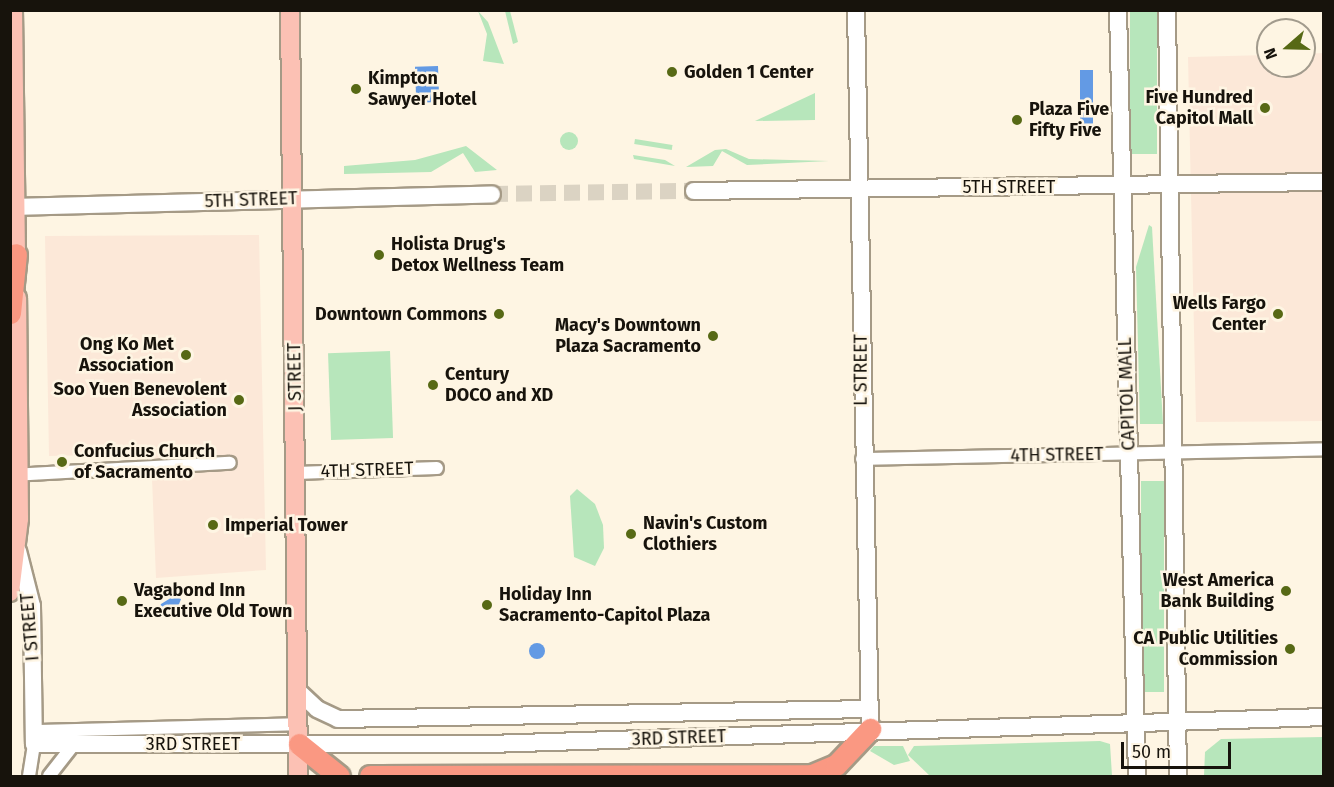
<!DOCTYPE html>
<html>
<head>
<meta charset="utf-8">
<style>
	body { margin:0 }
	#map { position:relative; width:1334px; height:787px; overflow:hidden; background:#fef5e3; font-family:"Fira Sans",sans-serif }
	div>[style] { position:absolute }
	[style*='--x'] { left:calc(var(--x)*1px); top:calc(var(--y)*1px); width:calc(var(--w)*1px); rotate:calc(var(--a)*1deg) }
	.commercial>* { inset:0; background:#fce8d8 }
	.green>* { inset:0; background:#b7e6bb; transform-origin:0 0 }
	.round { border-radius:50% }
	.water>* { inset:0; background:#639ae4; transform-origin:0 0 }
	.secondary-tunnel>* { height:16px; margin-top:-8px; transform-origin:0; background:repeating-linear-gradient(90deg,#dbd3c3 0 16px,transparent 0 24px) }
	.roads { filter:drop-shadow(2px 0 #a59a86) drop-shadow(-2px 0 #a59a86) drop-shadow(0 2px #a59a86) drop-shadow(0 -2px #a59a86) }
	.street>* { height:12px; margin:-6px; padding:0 6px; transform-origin:6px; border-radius:6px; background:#fff }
	.secondary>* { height:16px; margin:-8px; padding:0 8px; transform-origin:8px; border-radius:8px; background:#fff }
	.primary>* { height:18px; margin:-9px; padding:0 9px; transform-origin:9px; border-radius:9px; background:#fcc1b4 }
	.highway>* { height:21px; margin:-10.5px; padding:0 10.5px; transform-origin:10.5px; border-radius:10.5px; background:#fa9882 }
	.dots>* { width:16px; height:16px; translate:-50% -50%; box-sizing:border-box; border:3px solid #fef5e3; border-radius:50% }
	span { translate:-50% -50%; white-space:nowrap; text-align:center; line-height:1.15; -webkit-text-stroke:5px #fef5e3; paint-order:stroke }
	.poi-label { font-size:18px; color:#17130c; font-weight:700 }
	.left { translate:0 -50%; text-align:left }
	.right { translate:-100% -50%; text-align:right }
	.street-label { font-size:18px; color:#17130c }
	.frame { position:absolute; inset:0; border:12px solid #17130c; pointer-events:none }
	.north { position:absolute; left:1256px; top:18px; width:60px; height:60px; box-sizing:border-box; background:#fef5e3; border:2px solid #a29b8d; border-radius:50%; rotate:250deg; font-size:16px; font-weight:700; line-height:24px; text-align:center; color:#17130c }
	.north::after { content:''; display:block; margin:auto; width:21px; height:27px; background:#576915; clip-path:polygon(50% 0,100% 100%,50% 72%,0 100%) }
	.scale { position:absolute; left:1121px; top:742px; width:110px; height:27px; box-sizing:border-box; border:3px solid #17130c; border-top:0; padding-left:8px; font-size:18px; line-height:21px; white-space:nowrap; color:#17130c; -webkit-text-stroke:4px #fef5e3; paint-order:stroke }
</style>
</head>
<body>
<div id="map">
	<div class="commercial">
		<div style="clip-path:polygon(1323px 53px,1323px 421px,1196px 422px,1188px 57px,1268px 55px,1268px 66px,1304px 66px,1304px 54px)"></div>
		<div style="clip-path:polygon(259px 235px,266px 570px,156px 578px,151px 454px,49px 456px,45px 236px)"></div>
	</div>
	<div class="green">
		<div style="clip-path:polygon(478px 11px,488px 22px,504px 64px,483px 61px,487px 34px)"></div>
		<div style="clip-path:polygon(505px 11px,510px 11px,518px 42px,513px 44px)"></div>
		<div style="left:1130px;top:11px;width:27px;height:143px"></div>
		<div style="clip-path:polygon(815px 93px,815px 120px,755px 121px)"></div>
		<div class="round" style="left:560px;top:132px;width:18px;height:18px"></div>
		<div style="left:635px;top:139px;width:38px;height:5px;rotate:9deg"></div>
		<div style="clip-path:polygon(466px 146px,497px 170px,475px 172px,463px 153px,431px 172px,344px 174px,344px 166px,415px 160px)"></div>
		<div style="clip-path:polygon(726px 149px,749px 159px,829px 161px,747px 165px,722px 151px,713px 166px,686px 167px,715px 150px)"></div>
		<div style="clip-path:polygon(633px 155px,665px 160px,675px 166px,634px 159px)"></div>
		<div style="clip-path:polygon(1149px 225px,1152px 227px,1163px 424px,1140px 424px,1136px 267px)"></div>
		<div style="left:390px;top:351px;width:87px;height:62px;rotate:88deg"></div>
		<div style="left:1141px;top:481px;width:23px;height:211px"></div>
		<div style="clip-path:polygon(577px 489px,595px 504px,603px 525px,604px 548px,595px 566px,574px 557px,570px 496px)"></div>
		<div style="clip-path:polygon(1323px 737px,1323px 776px,1204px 776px,1205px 752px,1221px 739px)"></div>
		<div style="clip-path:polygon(1100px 741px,1110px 744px,1112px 776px,930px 776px,908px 755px,914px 746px)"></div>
		<div style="clip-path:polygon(874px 746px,903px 746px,910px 761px,894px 765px,870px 751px)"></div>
	</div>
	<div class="water">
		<div style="left:438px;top:66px;width:36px;height:23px;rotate:88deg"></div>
		<div style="left:1080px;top:70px;width:13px;height:61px"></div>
		<div style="clip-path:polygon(174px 596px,181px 599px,178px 607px,155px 618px,161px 604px)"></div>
		<div class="round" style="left:529px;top:643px;width:16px;height:16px"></div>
	</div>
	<div class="secondary-tunnel">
		<div style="--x:492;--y:194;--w:202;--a:-0.9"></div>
	</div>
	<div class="roads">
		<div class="street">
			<div style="--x:862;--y:459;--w:462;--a:-1.2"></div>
			<div style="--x:296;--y:473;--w:141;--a:-2"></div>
			<div style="--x:12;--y:475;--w:218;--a:-3.2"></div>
			<div style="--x:35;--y:731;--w:264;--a:-1.5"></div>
			<div style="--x:29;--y:776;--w:32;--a:-81"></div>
			<div style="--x:49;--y:776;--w:41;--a:-52"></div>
		</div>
		<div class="secondary">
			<div style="--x:856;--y:10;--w:719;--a:88.88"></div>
			<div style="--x:1118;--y:10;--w:766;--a:88.58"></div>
			<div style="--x:1167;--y:10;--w:766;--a:89.18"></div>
			<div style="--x:694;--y:191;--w:630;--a:-0.82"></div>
			<div style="--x:10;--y:207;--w:482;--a:-1.5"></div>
			<div style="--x:18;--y:551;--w:57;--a:75.7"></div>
			<div style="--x:32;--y:606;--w:138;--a:89.2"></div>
			<div style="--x:34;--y:744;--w:455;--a:0"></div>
			<div style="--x:489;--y:744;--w:835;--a:-1.85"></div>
			<div style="--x:298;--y:691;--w:26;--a:43"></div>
			<div style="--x:317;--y:709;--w:23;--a:25"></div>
			<div style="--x:338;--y:719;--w:532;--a:-1.08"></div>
		</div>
		<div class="primary">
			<div style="--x:13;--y:10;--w:257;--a:89.3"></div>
			<div style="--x:290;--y:10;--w:766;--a:89.4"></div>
			<div style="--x:10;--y:592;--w:74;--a:-83"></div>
			<div style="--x:19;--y:519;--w:221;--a:-90.5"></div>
		</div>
		<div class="highway">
			<div style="--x:10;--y:313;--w:59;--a:-84.2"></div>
			<div style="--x:299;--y:744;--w:51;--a:38.7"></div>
			<div style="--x:370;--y:776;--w:442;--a:-0.1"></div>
			<div style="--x:812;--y:775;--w:26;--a:-23"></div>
			<div style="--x:836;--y:765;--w:50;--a:-46.6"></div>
		</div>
	</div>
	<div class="dots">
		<div style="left:672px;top:72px;background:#576915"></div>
		<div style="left:356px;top:89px;background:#576915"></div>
		<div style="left:1265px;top:108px;background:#576915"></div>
		<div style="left:1017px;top:120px;background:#576915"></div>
		<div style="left:379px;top:255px;background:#576915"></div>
		<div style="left:499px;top:314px;background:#576915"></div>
		<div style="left:1278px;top:314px;background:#576915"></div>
		<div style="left:713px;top:336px;background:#576915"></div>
		<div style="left:186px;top:355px;background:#576915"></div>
		<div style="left:433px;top:385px;background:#576915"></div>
		<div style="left:239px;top:400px;background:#576915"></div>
		<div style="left:62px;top:462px;background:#576915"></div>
		<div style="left:213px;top:525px;background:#576915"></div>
		<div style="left:631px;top:534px;background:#576915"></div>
		<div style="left:1286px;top:591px;background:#576915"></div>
		<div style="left:122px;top:601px;background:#576915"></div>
		<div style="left:487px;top:605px;background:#576915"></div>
		<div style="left:1290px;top:649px;background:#576915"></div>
	</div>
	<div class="poi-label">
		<span class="left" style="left:684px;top:72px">Golden 1 Center</span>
		<span class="left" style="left:368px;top:89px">Kimpton<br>Sawyer Hotel</span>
		<span class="right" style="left:1253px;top:108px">Five Hundred<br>Capitol Mall</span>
		<span class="left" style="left:1029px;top:120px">Plaza Five<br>Fifty Five</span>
		<span class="left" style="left:391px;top:255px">Holista Drug's<br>Detox Wellness Team</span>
		<span class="right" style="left:1266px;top:314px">Wells Fargo<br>Center</span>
		<span class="right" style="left:487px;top:314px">Downtown Commons</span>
		<span class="right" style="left:701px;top:336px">Macy's Downtown<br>Plaza Sacramento</span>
		<span class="right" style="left:174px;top:355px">Ong Ko Met<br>Association</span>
		<span class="left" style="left:445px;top:385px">Century<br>DOCO and XD</span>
		<span class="right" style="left:227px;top:400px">Soo Yuen Benevolent<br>Association</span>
		<span class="left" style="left:74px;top:462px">Confucius Church<br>of Sacramento</span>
		<span class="left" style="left:643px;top:534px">Navin's Custom<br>Clothiers</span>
		<span class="left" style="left:225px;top:525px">Imperial Tower</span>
		<span class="right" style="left:1274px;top:591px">West America<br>Bank Building</span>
		<span class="left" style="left:134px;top:601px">Vagabond Inn<br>Executive Old Town</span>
		<span class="left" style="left:499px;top:605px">Holiday Inn<br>Sacramento-Capitol Plaza</span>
		<span class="right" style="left:1278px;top:649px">CA Public Utilities<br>Commission</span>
	</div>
	<div class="street-label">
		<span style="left:1009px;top:187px">5TH STREET</span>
		<span style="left:251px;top:200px;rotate:-2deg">5TH STREET</span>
		<span style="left:861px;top:370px;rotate:-90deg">L STREET</span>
		<span style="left:295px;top:377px;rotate:-91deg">J STREET</span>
		<span style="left:1127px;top:394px;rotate:-92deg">CAPITOL MALL</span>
		<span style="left:1057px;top:455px;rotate:-1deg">4TH STREET</span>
		<span style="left:367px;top:470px;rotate:-2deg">4TH STREET</span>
		<span style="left:30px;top:627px;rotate:-95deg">I STREET</span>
		<span style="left:679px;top:738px;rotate:-2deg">3RD STREET</span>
		<span style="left:193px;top:744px">3RD STREET</span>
	</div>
	<div class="frame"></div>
	<div class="north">N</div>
	<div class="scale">50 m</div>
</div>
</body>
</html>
